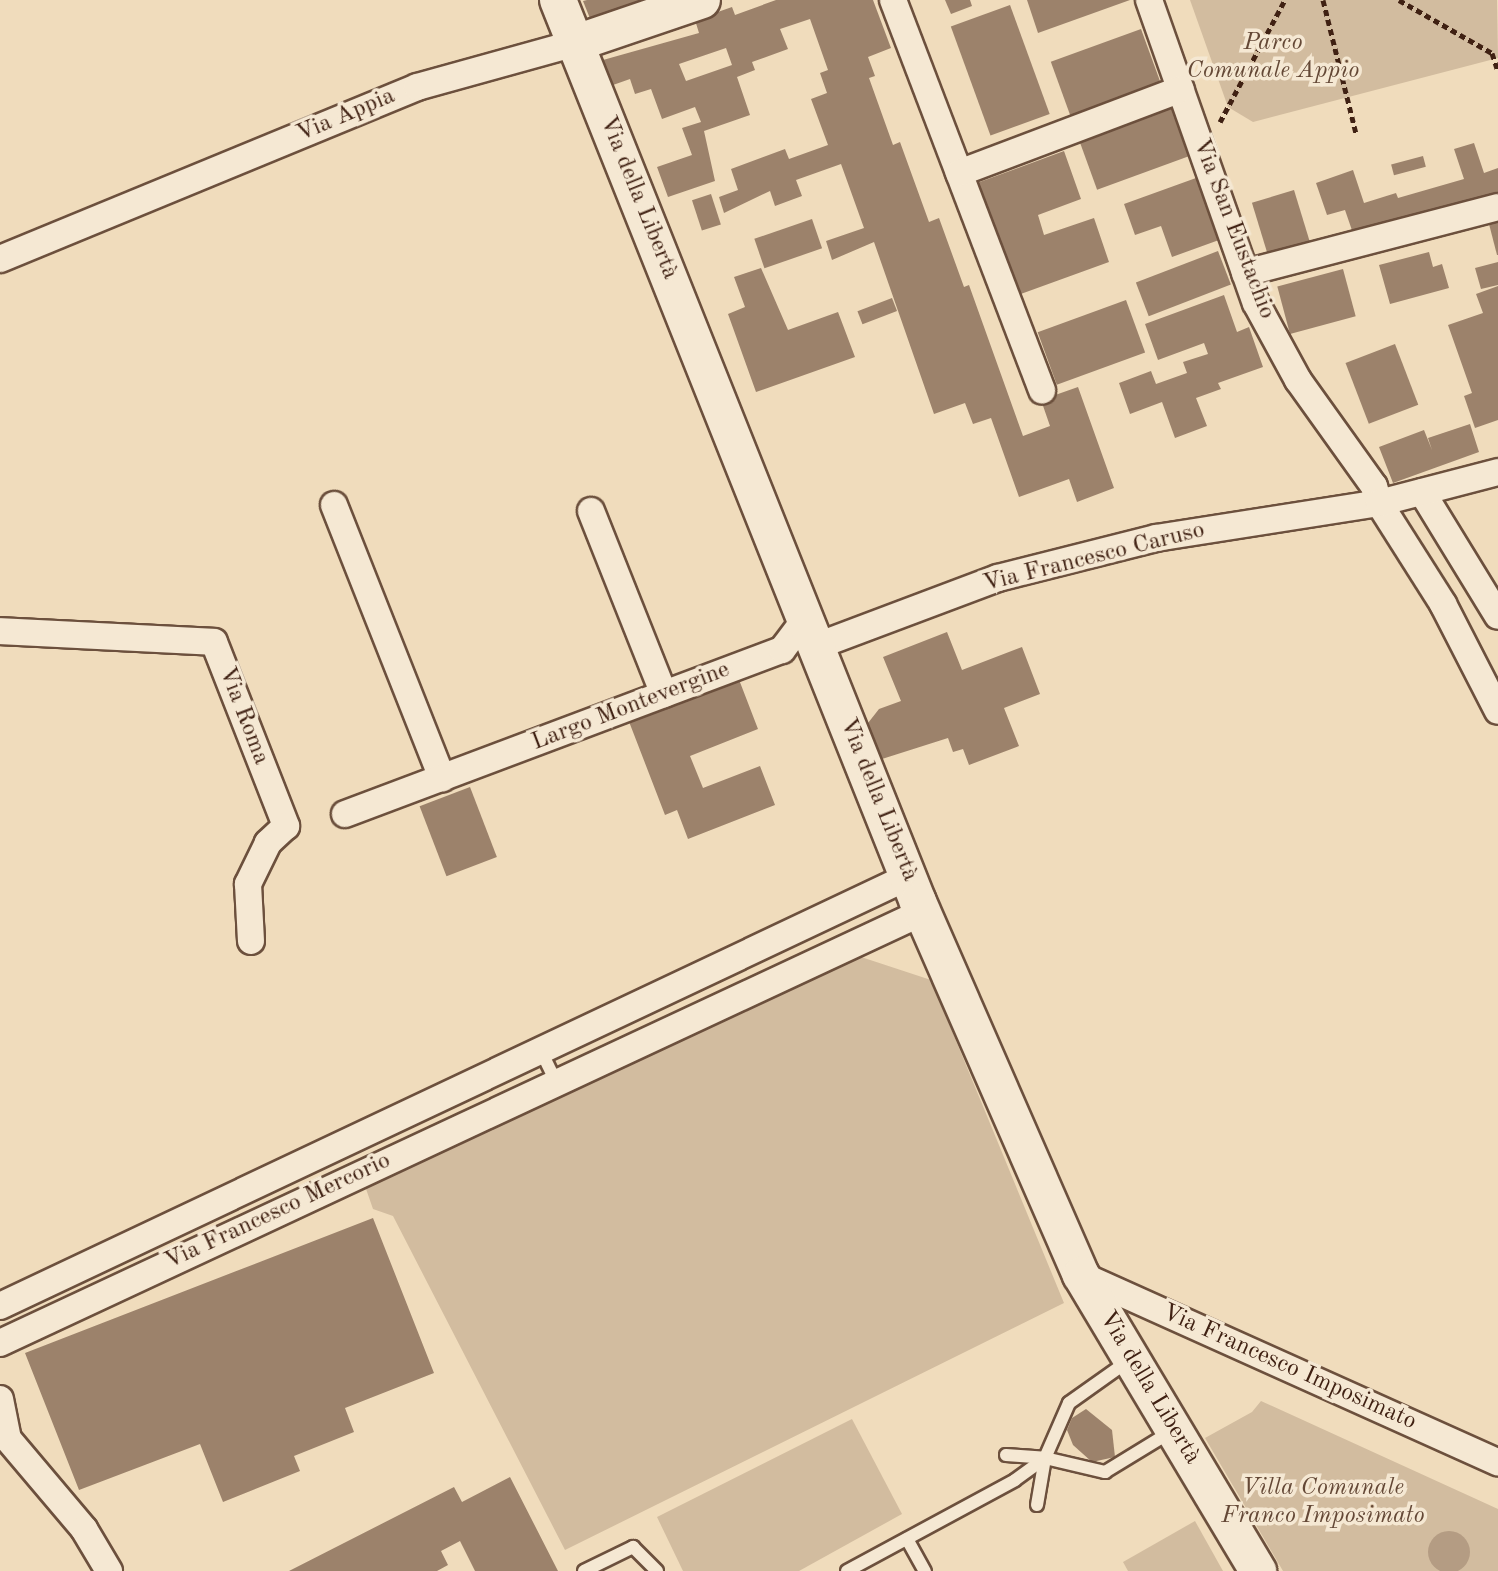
<!DOCTYPE html>
<html>
<head>
<meta charset="utf-8">
<style>
	body { margin:0 }
	#map { position:relative; width:1498px; height:1571px; overflow:hidden; background:#f0dcbc; font-family:"Old Standard TT",serif }
	div>[style] { position:absolute }
	[style*='--x'] { left:calc(var(--x)*1px); top:calc(var(--y)*1px); width:calc(var(--w)*1px); rotate:calc(var(--a)*1deg) }
	.green>* { inset:0; background:#d2bc9f }
	.water>* { inset:0; background:#b49c83 }
	.round { border-radius:50% }
	.building>* { inset:0; background:#9c826b; transform-origin:0 0 }
	.path>* { height:5px; margin-top:-2.5px; transform-origin:0; background:repeating-linear-gradient(90deg,#402113 0 6px,transparent 0 10px) }
	.roads { filter:drop-shadow(2px 0 #6c503d) drop-shadow(-2px 0 #6c503d) drop-shadow(0 2px #6c503d) drop-shadow(0 -2px #6c503d) }
	.lane>* { height:12px; margin:-6px; padding:0 6px; transform-origin:6px; border-radius:6px; background:#f5e8d3 }
	.street>* { height:26px; margin:-13px; padding:0 13px; transform-origin:13px; border-radius:13px; background:#f5e8d3 }
	.secondary>* { height:36px; margin:-18px; padding:0 18px; transform-origin:18px; border-radius:18px; background:#f5e8d3 }
	span { translate:-50% -50%; white-space:nowrap; text-align:center; line-height:1.15; -webkit-text-stroke:7px #f5e8d3; paint-order:stroke }
	.park-label { font-size:24px; color:#644836; font-style:italic }
	.street-label { font-size:24px; color:#402113 }
</style>
</head>
<body>
<div id="map">
	<div class="green">
		<div style="clip-path:polygon(1190px 0,1497px 0,1498px 58px,1253px 122px,1228px 107px)"></div>
		<div style="clip-path:polygon(852px 954px,931px 980px,1064px 1303px,565px 1550px,393px 1216px,373px 1209px,365px 1186px)"></div>
		<div style="clip-path:polygon(1261px 1401px,1498px 1509px,1498px 1571px,1283px 1571px,1205px 1438px,1252px 1412px)"></div>
		<div style="clip-path:polygon(852px 1419px,902px 1514px,799px 1571px,683px 1571px,657px 1517px)"></div>
		<div style="clip-path:polygon(1195px 1521px,1223px 1571px,1128px 1571px,1123px 1562px)"></div>
	</div>
	<div class="water">
		<div class="round" style="left:1428px;top:1531px;width:42px;height:42px"></div>
	</div>
	<div class="building">
		<div style="clip-path:polygon(587px 0,657px 0,593px 26px,583px 1px)"></div>
		<div style="clip-path:polygon(evenodd,776px 0,873px 0,891px 48px,868px 57px,875px 76px,869px 78px,893px 145px,900px 142px,929px 222px,939px 218px,964px 287px,969px 285px,1023px 436px,1050px 426px,1041px 400px,1078px 387px,1114px 488px,1077px 502px,1069px 479px,1019px 497px,991px 418px,973px 424px,965px 403px,934px 414px,874px 242px,832px 260px,826px 241px,864px 228px,841px 164px,796px 180px,802px 196px,775px 206px,770px 191px,724px 213px,719px 197px,738px 190px,731px 169px,785px 149px,789px 159px,828px 145px,811px 99px,827px 93px,820px 73px,828px 70px,810px 19px,780px 29px,788px 49px,752px 62px,755px 70px,737px 77px,750px 115px,704px 131px,715px 181px,668px 197px,657px 167px,692px 155px,682px 128px,701px 122px,695px 107px,662px 119px,651px 89px,635px 94px,630px 79px,613px 85px,603px 60px,699px 33px,695px 20px,732px 7px,735px 15px,776px 0,726px 48px,732px 65px,686px 81px,679px 64px,726px 48px)"></div>
		<div style="clip-path:polygon(945px 0,970px 0,972px 6px,951px 14px)"></div>
		<div style="clip-path:polygon(1027px 0,1130px 0,1038px 33px)"></div>
		<div style="left:1010px;top:5px;width:116px;height:63px;rotate:70deg"></div>
		<div style="left:1141px;top:29px;width:61px;height:96px;rotate:70deg"></div>
		<div style="left:1172px;top:106px;width:53px;height:99px;rotate:70deg"></div>
		<div style="clip-path:polygon(1474px 143px,1484px 173px,1498px 168px,1498px 196px,1356px 242px,1345px 210px,1327px 215px,1316px 183px,1353px 170px,1364px 203px,1396px 193px,1398px 198px,1464px 179px,1454px 149px)"></div>
		<div style="clip-path:polygon(1064px 151px,1081px 199px,1038px 215px,1044px 235px,1094px 218px,1109px 262px,1018px 295px,977px 183px)"></div>
		<div style="left:1423px;top:156px;width:11px;height:33px;rotate:75deg"></div>
		<div style="clip-path:polygon(1196px 178px,1219px 240px,1172px 257px,1161px 226px,1135px 235px,1124px 204px)"></div>
		<div style="left:1294px;top:190px;width:53px;height:44px;rotate:73deg"></div>
		<div style="left:711px;top:194px;width:32px;height:20px;rotate:72deg"></div>
		<div style="left:812px;top:219px;width:31px;height:61px;rotate:71deg"></div>
		<div style="clip-path:polygon(1498px 222px,1498px 255px,1497px 255px,1489px 224px)"></div>
		<div style="left:1218px;top:251px;width:36px;height:88px;rotate:69deg"></div>
		<div style="clip-path:polygon(1429px 252px,1433px 267px,1442px 264px,1449px 288px,1390px 304px,1379px 265px)"></div>
		<div style="clip-path:polygon(1498px 262px,1498px 285px,1481px 289px,1475px 268px)"></div>
		<div style="clip-path:polygon(761px 268px,788px 330px,838px 312px,855px 357px,756px 392px,728px 314px,745px 307px,734px 277px)"></div>
		<div style="left:1343px;top:269px;width:49px;height:68px;rotate:75deg"></div>
		<div style="clip-path:polygon(1498px 286px,1498px 420px,1475px 428px,1464px 396px,1472px 393px,1448px 325px,1483px 313px,1476px 294px)"></div>
		<div style="clip-path:polygon(1224px 295px,1237px 332px,1249px 327px,1263px 367px,1218px 383px,1221px 389px,1196px 398px,1207px 426px,1175px 438px,1162px 402px,1130px 414px,1119px 383px,1151px 371px,1156px 384px,1187px 373px,1183px 362px,1208px 354px,1204px 343px,1158px 360px,1145px 324px)"></div>
		<div style="left:892px;top:298px;width:14px;height:37px;rotate:69deg"></div>
		<div style="left:1126px;top:300px;width:56px;height:94px;rotate:70deg"></div>
		<div style="left:1395px;top:344px;width:65px;height:53px;rotate:69deg"></div>
		<div style="clip-path:polygon(1470px 424px,1479px 452px,1393px 483px,1379px 447px,1424px 430px,1432px 450px,1428px 438px)"></div>
		<div style="clip-path:polygon(947px 632px,962px 670px,1022px 647px,1040px 694px,1004px 708px,1019px 746px,969px 765px,963px 749px,953px 752px,948px 738px,882px 759px,868px 723px,879px 709px,901px 701px,883px 657px)"></div>
		<div style="clip-path:polygon(738px 677px,758px 729px,690px 756px,703px 788px,760px 766px,775px 805px,688px 839px,677px 810px,665px 815px,628px 719px)"></div>
		<div style="left:470px;top:787px;width:75px;height:54px;rotate:69deg"></div>
		<div style="clip-path:polygon(373px 1218px,434px 1373px,345px 1408px,354px 1432px,294px 1456px,300px 1471px,223px 1502px,200px 1444px,79px 1490px,25px 1353px)"></div>
		<div style="clip-path:polygon(1086px 1409px,1112px 1430px,1115px 1457px,1092px 1462px,1073px 1445px,1067px 1430px,1072px 1418px)"></div>
		<div style="clip-path:polygon(510px 1477px,558px 1571px,475px 1571px,460px 1541px,441px 1551px,448px 1565px,437px 1571px,289px 1571px,454px 1487px,462px 1502px)"></div>
	</div>
	<div class="path">
		<div style="--x:1323;--y:0;--w:137;--a:76.1"></div>
		<div style="--x:1399;--y:0;--w:107;--a:29.7"></div>
		<div style="--x:1492;--y:53;--w:19;--a:72"></div>
		<div style="--x:1220;--y:122;--w:138;--a:-62"></div>
	</div>
	<div class="roads">
		<div class="lane">
			<div style="--x:542;--y:1053;--w:32;--a:64"></div>
			<div style="--x:1006;--y:1455;--w:39;--a:4"></div>
			<div style="--x:1045;--y:1458;--w:62;--a:13.1"></div>
			<div style="--x:1105;--y:1472;--w:75;--a:-31.4"></div>
			<div style="--x:1037;--y:1505;--w:48;--a:-80.3"></div>
			<div style="--x:907;--y:1539;--w:37;--a:61"></div>
			<div style="--x:584;--y:1571;--w:55;--a:-26.1"></div>
			<div style="--x:633;--y:1547;--w:34;--a:45"></div>
			<div style="--x:847;--y:1571;--w:191;--a:-28.4"></div>
			<div style="--x:1015;--y:1480;--w:37;--a:-36"></div>
			<div style="--x:1045;--y:1458;--w:60;--a:-66.4"></div>
			<div style="--x:1069;--y:1403;--w:71;--a:-35.3"></div>
		</div>
		<div class="street">
			<div style="--x:893;--y:0;--w:418;--a:69.1"></div>
			<div style="--x:1149;--y:0;--w:321;--a:70.6"></div>
			<div style="--x:1256;--y:303;--w:88;--a:61.4"></div>
			<div style="--x:1298;--y:380;--w:130;--a:54.4"></div>
			<div style="--x:1374;--y:486;--w:18;--a:74"></div>
			<div style="--x:1379;--y:503;--w:120;--a:57.6"></div>
			<div style="--x:1443;--y:604;--w:120;--a:62.8"></div>
			<div style="--x:959;--y:173;--w:237;--a:-20.7"></div>
			<div style="--x:0;--y:259;--w:451;--a:-22.4"></div>
			<div style="--x:417;--y:87;--w:165;--a:-15.5"></div>
			<div style="--x:1245;--y:273;--w:261;--a:-14.6"></div>
			<div style="--x:1422;--y:492;--w:145;--a:58.5"></div>
			<div style="--x:334;--y:505;--w:294;--a:68.4"></div>
			<div style="--x:591;--y:511;--w:197;--a:68.3"></div>
			<div style="--x:0;--y:631;--w:214;--a:2.9"></div>
			<div style="--x:214;--y:642;--w:198;--a:68.6"></div>
			<div style="--x:286;--y:826;--w:25;--a:137"></div>
			<div style="--x:268;--y:843;--w:46;--a:116"></div>
			<div style="--x:248;--y:884;--w:57;--a:87"></div>
			<div style="--x:817;--y:646;--w:193;--a:-20.6"></div>
			<div style="--x:998;--y:578;--w:163;--a:-14.2"></div>
			<div style="--x:1156;--y:538;--w:226;--a:-8.9"></div>
			<div style="--x:1379;--y:503;--w:123;--a:-14.6"></div>
			<div style="--x:345;--y:814;--w:467;--a:-20.6"></div>
			<div style="--x:782;--y:650;--w:40;--a:-53"></div>
			<div style="--x:1081;--y:1275;--w:457;--a:24.2"></div>
			<div style="--x:0;--y:1306;--w:1004;--a:-25.29"></div>
			<div style="--x:0;--y:1343;--w:1019;--a:-25.03"></div>
			<div style="--x:0;--y:1399;--w:41;--a:78.7"></div>
			<div style="--x:8;--y:1439;--w:118;--a:49.8"></div>
			<div style="--x:84;--y:1529;--w:49;--a:59.2"></div>
		</div>
		<div class="secondary">
			<div style="--x:558;--y:0;--w:971;--a:68.24"></div>
			<div style="--x:918;--y:902;--w:407;--a:66.4"></div>
			<div style="--x:1081;--y:1275;--w:345;--a:59.1"></div>
			<div style="--x:576;--y:43;--w:133;--a:-18.8"></div>
		</div>
	</div>
	<div class="park-label">
		<span style="left:1273px;top:58px">Parco<br>Comunale Appio</span>
		<span style="left:1323px;top:1503px">Villa Comunale<br>Franco Imposimato</span>
	</div>
	<div class="street-label">
		<span style="left:346px;top:116px;rotate:-23deg">Via Appia</span>
		<span style="left:638px;top:198px;rotate:68deg">Via della Libertà</span>
		<span style="left:1233px;top:229px;rotate:69deg">Via San Eustachio</span>
		<span style="left:1094px;top:558px;rotate:-14deg">Via Francesco Caruso</span>
		<span style="left:631px;top:707px;rotate:-21deg">Largo Montevergine</span>
		<span style="left:243px;top:716px;rotate:69deg">Via Roma</span>
		<span style="left:878px;top:800px;rotate:68deg">Via della Libertà</span>
		<span style="left:278px;top:1212px;rotate:-25deg">Via Francesco Mercorio</span>
		<span style="left:1289px;top:1368px;rotate:24deg">Via Francesco Imposimato</span>
		<span style="left:1149px;top:1388px;rotate:59deg">Via della Libertà</span>
	</div>
</div>
</body>
</html>
